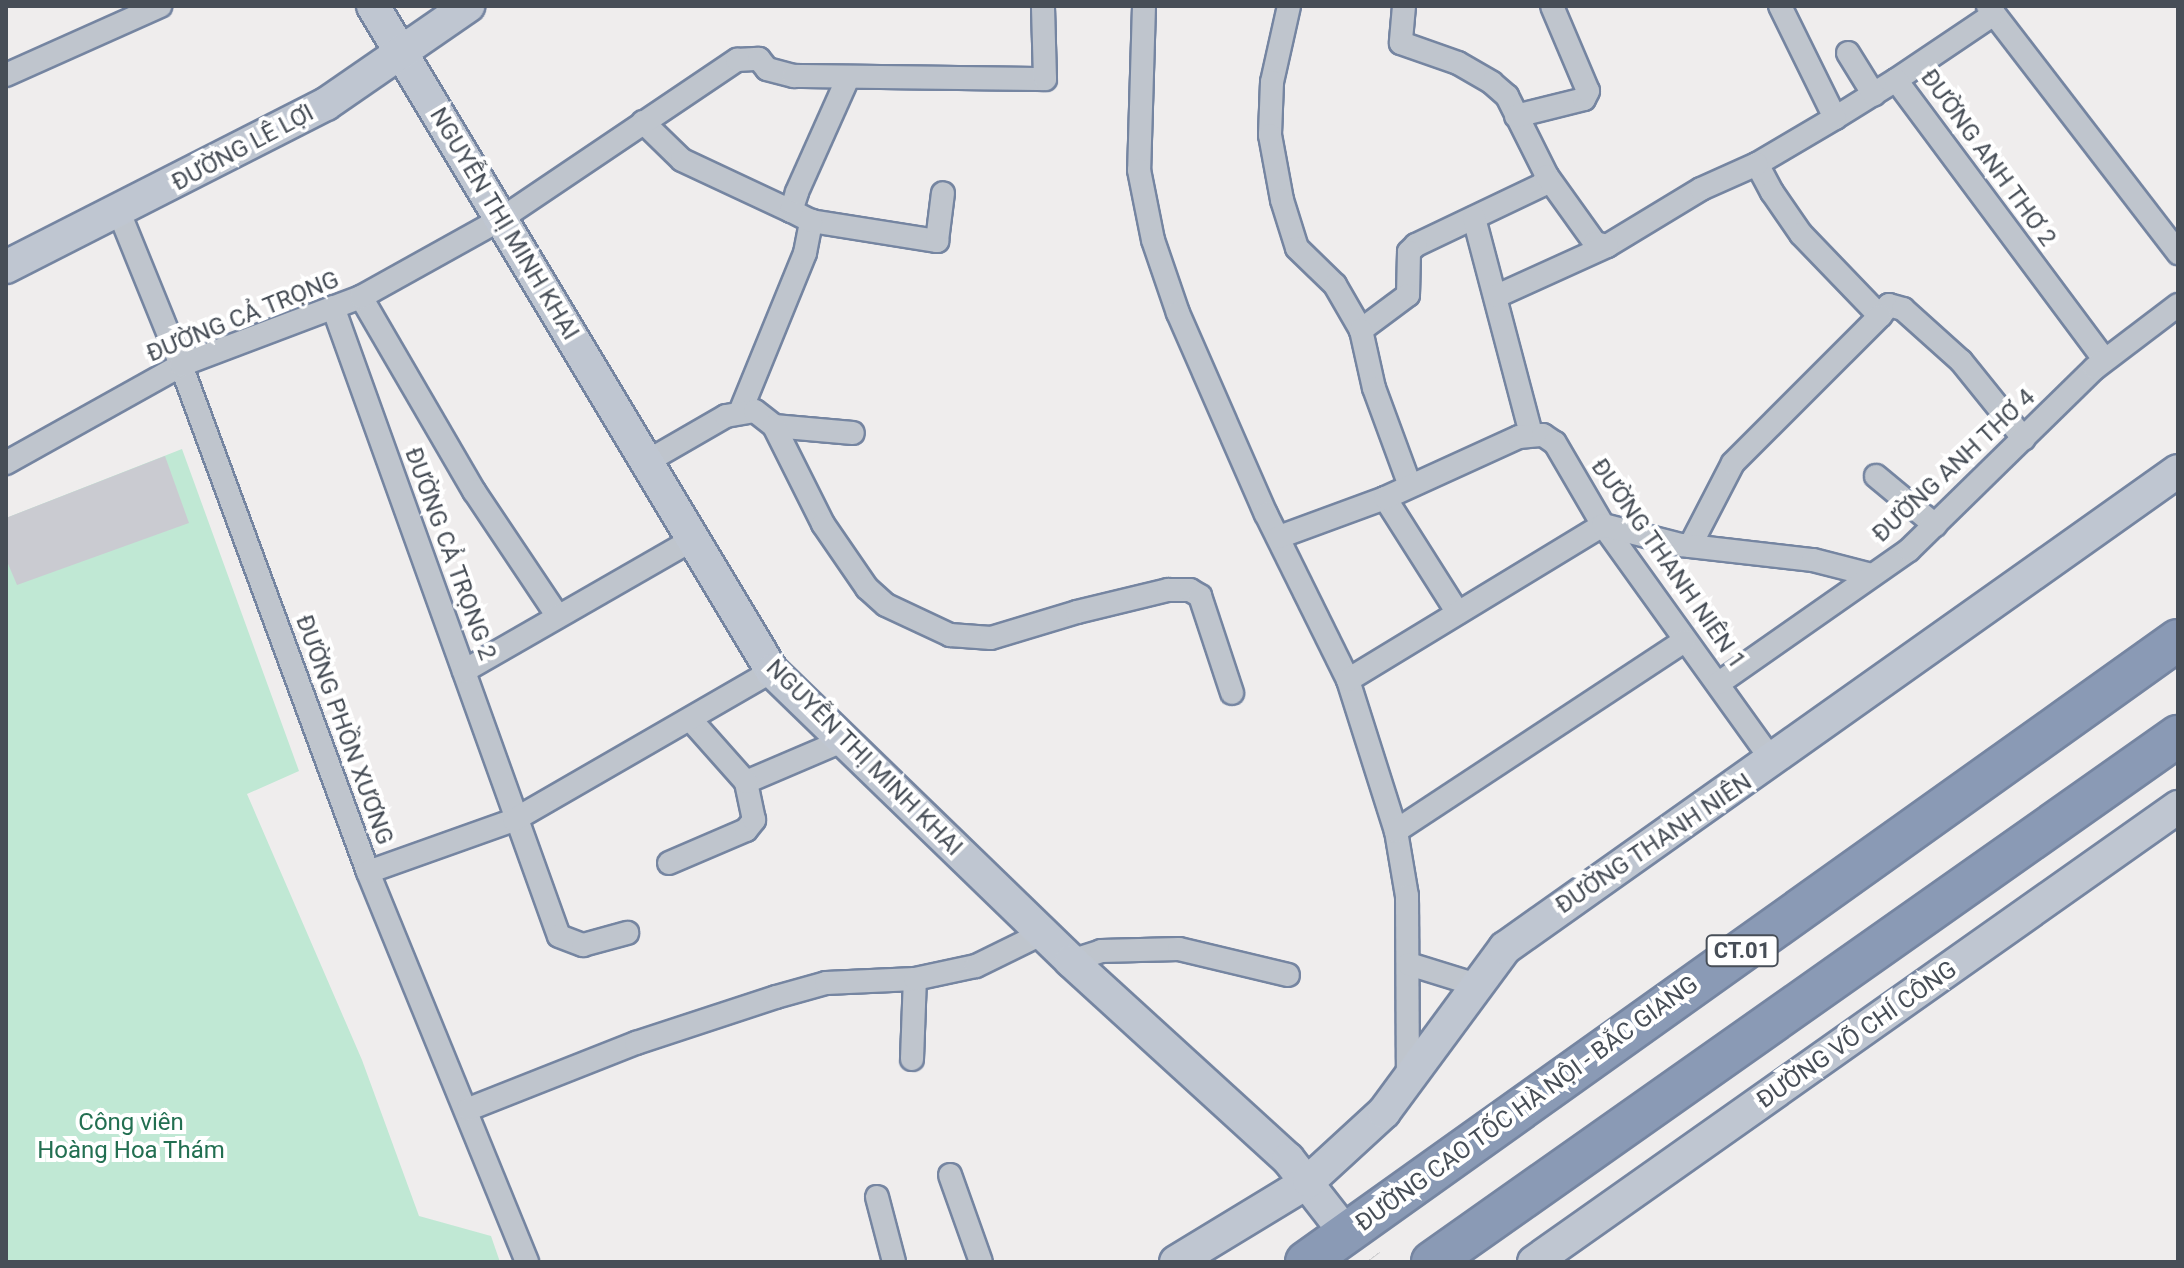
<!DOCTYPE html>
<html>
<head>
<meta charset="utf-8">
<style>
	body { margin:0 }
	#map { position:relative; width:2184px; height:1268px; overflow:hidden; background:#efeded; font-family:Roboto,sans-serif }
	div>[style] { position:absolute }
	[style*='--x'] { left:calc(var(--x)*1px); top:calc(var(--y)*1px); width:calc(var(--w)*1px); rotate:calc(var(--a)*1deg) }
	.green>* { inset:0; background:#c0e8d4 }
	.building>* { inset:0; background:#cacbd1 }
	.secondary-tunnel>* { height:32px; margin-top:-16px; transform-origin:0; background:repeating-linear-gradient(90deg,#cdcdcf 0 32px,transparent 0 48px) }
	.roads { filter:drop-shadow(2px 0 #7585a1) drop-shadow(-2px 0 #7585a1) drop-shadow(0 2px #7585a1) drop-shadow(0 -2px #7585a1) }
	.street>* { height:22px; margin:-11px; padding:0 11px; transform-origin:11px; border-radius:11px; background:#bfc5cd }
	.secondary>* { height:32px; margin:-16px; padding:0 16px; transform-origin:16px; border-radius:16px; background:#bfc6d1 }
	.highway>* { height:40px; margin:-20px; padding:0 20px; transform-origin:20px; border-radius:20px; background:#8a9ab5 }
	span { translate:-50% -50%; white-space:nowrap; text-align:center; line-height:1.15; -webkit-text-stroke:8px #fff; paint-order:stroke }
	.shield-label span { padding:2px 6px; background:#fff; border:2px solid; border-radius:6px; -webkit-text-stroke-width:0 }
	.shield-label { font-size:22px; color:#474e57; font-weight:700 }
	.street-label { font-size:24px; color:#474e57 }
	.park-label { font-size:24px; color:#226f51 }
	.frame { position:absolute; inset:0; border:8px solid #474e57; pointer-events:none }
</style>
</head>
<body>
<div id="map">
	<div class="green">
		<div style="clip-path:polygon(182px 449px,299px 771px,247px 794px,362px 1060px,419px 1216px,491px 1236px,500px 1262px,6px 1262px,6px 518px)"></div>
	</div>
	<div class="building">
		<div style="clip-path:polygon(165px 456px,189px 523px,17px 585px,6px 559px,6px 518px)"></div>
	</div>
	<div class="secondary-tunnel">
		<div style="--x:1338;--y:1223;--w:49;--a:53.4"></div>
	</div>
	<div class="roads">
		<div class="street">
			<div style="--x:1144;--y:6;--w:164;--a:91.7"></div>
			<div style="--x:1139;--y:170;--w:71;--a:78.7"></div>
			<div style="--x:1153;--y:240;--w:77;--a:71.1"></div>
			<div style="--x:1178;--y:313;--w:219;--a:66.4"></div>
			<div style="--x:1266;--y:514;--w:185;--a:63.7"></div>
			<div style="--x:1348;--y:680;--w:158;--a:72.4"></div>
			<div style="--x:1396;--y:831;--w:66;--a:80.4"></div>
			<div style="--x:1407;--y:896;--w:183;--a:89.7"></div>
			<div style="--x:1289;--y:6;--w:78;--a:102.6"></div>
			<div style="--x:1272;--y:82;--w:53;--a:92.2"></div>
			<div style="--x:1270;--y:135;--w:66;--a:79.5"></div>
			<div style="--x:1282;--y:200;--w:50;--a:72.6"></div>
			<div style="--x:1297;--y:248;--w:53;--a:44.2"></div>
			<div style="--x:1335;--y:285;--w:52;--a:60"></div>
			<div style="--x:1404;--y:6;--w:37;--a:95"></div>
			<div style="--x:1401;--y:43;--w:60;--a:19.3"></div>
			<div style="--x:1458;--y:63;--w:39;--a:30"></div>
			<div style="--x:1492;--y:83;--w:20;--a:41"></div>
			<div style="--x:1507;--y:96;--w:89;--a:63.4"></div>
			<div style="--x:1547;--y:176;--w:10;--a:119"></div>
			<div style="--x:1542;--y:185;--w:140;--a:154.5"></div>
			<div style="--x:1416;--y:245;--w:10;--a:135"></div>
			<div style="--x:1409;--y:252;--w:43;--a:91.3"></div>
			<div style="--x:1408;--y:295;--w:59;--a:143.3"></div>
			<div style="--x:1361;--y:330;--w:59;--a:77.4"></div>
			<div style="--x:1374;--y:388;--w:104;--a:69.8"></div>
			<div style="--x:1780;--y:6;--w:125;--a:63.8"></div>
			<div style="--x:1835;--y:118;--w:72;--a:-31.9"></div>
			<div style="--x:1988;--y:6;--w:312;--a:52.4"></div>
			<div style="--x:1994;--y:14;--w:118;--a:146"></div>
			<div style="--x:1896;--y:80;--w:349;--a:53.3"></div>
			<div style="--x:1848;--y:53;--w:49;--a:58.2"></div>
			<div style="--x:6;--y:75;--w:169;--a:-24.1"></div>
			<div style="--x:1516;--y:116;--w:70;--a:-14"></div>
			<div style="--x:1584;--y:99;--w:9;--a:-63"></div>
			<div style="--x:1588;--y:91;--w:92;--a:-113"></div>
			<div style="--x:1835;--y:118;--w:91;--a:149.5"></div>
			<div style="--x:1757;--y:164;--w:32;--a:62"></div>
			<div style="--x:1772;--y:192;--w:51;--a:55.4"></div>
			<div style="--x:1801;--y:234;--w:114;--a:46.1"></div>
			<div style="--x:1880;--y:316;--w:14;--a:-51"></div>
			<div style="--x:1889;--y:305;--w:15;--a:16"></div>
			<div style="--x:1903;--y:309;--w:78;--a:41.9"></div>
			<div style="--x:1961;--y:361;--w:100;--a:51.1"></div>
			<div style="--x:643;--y:122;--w:54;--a:44.3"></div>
			<div style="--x:682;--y:160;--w:120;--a:25.1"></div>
			<div style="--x:1547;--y:176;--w:82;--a:54.4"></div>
			<div style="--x:1595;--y:243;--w:12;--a:14"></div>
			<div style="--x:1607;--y:246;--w:110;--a:-31.2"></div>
			<div style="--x:1701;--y:189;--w:61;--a:-24.1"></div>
			<div style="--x:119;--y:212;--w:165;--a:67.9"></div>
			<div style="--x:181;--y:365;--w:540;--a:69.75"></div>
			<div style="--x:368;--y:872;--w:421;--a:67.8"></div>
			<div style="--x:1474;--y:218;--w:222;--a:75.2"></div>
			<div style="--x:811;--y:221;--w:128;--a:9"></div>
			<div style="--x:937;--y:241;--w:48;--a:-82.9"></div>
			<div style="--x:1497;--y:296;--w:121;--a:-24.4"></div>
			<div style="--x:361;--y:297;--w:225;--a:59.8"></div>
			<div style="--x:474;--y:491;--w:149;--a:56.2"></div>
			<div style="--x:333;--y:307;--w:668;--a:70.24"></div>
			<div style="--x:559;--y:936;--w:26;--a:21"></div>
			<div style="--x:583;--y:945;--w:46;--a:-15.3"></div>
			<div style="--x:741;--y:410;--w:170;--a:-67.8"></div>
			<div style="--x:805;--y:253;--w:33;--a:-79"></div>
			<div style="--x:811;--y:221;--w:22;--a:-153"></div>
			<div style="--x:791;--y:211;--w:20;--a:-72"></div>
			<div style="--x:797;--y:192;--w:125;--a:-65.9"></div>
			<div style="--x:774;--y:426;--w:79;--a:5.1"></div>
			<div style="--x:648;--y:461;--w:90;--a:-30"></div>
			<div style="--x:726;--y:416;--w:29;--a:-10"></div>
			<div style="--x:755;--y:411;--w:24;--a:38"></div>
			<div style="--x:774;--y:426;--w:110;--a:63.4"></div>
			<div style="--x:823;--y:524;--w:78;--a:55.5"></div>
			<div style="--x:867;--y:588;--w:25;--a:42"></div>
			<div style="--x:886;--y:605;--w:71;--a:25.1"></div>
			<div style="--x:950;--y:635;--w:41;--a:4.2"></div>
			<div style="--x:991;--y:638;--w:90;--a:-16.8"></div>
			<div style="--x:1077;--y:612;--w:94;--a:-13.6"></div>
			<div style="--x:1168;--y:590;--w:22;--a:0"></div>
			<div style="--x:1190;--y:590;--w:12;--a:31"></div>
			<div style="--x:1200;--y:596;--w:102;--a:71.7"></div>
			<div style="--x:6;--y:463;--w:201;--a:-29.2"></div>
			<div style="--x:181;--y:365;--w:192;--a:-20.7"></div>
			<div style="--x:361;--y:297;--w:160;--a:-29.1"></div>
			<div style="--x:501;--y:219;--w:285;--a:-34"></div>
			<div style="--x:737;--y:60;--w:22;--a:-3"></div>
			<div style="--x:759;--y:59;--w:13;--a:51"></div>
			<div style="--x:767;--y:69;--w:28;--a:15"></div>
			<div style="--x:794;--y:76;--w:251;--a:0.7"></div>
			<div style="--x:1045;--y:79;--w:73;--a:-91.6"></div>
			<div style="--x:1876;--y:476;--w:77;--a:39.7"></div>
			<div style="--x:1385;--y:498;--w:136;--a:57.6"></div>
			<div style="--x:1279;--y:537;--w:113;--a:-20.2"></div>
			<div style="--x:1385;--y:498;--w:147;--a:-24.5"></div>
			<div style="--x:1519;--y:437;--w:24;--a:-5"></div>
			<div style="--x:1543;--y:435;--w:14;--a:34"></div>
			<div style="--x:1555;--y:443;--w:95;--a:59.7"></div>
			<div style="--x:1603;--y:525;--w:292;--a:54.3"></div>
			<div style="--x:1690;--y:546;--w:93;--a:-62.6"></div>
			<div style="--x:1733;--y:463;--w:208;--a:-45"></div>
			<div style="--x:464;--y:671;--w:263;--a:-29.9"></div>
			<div style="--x:1348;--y:680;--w:298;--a:-31.3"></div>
			<div style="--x:1603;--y:525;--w:81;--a:14.4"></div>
			<div style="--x:1681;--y:545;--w:133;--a:6.5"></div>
			<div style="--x:1813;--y:560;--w:61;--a:14.3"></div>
			<div style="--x:1719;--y:683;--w:232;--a:-35"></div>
			<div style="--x:1909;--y:550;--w:260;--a:-44.4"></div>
			<div style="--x:2095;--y:368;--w:104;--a:-37.2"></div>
			<div style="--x:746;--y:782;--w:104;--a:-23.1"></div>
			<div style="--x:1396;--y:831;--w:345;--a:-33.4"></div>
			<div style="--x:669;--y:863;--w:84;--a:-23.2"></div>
			<div style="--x:746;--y:830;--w:13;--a:-51"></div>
			<div style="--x:754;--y:820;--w:39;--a:-102"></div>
			<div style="--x:746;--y:782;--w:84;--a:-131.6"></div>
			<div style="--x:368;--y:872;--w:155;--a:-19.6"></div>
			<div style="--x:514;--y:820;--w:298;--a:-30"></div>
			<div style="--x:1071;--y:961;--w:32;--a:-18"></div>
			<div style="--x:1101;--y:951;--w:78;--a:-1.5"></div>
			<div style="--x:1179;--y:949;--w:112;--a:13.4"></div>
			<div style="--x:1409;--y:964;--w:71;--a:17.2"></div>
			<div style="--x:912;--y:1059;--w:80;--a:-87.9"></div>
			<div style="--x:469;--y:1109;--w:180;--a:-21.6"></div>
			<div style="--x:636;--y:1043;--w:147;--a:-18.2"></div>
			<div style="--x:776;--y:997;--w:52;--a:-15.6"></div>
			<div style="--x:826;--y:983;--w:89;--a:-2.6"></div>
			<div style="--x:915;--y:979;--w:62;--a:-12"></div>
			<div style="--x:976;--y:966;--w:75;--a:-26.2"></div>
			<div style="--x:950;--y:1175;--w:92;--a:70.4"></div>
			<div style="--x:877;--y:1197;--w:67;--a:75.3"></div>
		</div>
		<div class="secondary">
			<div style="--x:373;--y:6;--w:776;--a:59.04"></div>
			<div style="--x:772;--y:671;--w:417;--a:44.1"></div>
			<div style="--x:1071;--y:961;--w:294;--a:42.4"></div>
			<div style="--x:1288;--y:1159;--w:81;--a:52"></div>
			<div style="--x:6;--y:267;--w:359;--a:-27"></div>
			<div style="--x:326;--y:104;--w:173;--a:-34.6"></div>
			<div style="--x:1176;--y:1262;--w:156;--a:-31.3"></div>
			<div style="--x:1309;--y:1181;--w:102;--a:-42.6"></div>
			<div style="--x:1384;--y:1112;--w:204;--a:-53.6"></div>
			<div style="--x:1505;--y:948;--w:825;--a:-35.33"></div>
			<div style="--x:1534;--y:1262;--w:789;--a:-35.24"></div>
		</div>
		<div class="highway">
			<div style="--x:1306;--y:1262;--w:1071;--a:-35.5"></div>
			<div style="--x:1432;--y:1262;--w:913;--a:-35.19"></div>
		</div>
	</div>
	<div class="shield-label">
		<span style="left:1742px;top:951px">CT.01</span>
	</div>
	<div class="street-label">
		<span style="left:243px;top:148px;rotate:-28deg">ĐƯỜNG LÊ LỢI</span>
		<span style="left:1988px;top:158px;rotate:54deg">ĐƯỜNG ANH THƠ 2</span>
		<span style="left:504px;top:224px;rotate:59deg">NGUYỄN THỊ MINH KHAI</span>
		<span style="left:243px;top:317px;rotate:-22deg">ĐƯỜNG CẢ TRỌNG</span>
		<span style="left:1954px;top:466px;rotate:-43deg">ĐƯỜNG ANH THƠ 4</span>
		<span style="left:450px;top:554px;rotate:70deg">ĐƯỜNG CẢ TRỌNG 2</span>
		<span style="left:1668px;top:564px;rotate:55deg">ĐƯỜNG THANH NIÊN 1</span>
		<span style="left:344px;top:730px;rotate:70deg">ĐƯỜNG PHỒN XƯƠNG</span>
		<span style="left:864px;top:758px;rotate:45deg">NGUYỄN THỊ MINH KHAI</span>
		<span style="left:1654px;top:844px;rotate:-34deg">ĐƯỜNG THANH NIÊN</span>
		<span style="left:1857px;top:1035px;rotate:-35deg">ĐƯỜNG VÕ CHÍ CÔNG</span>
		<span style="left:1527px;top:1104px;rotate:-36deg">ĐƯỜNG CAO TỐC HÀ NỘI - BẮC GIANG</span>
	</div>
	<div class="park-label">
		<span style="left:131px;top:1137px">Công viên<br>Hoàng Hoa Thám</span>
	</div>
	<div class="frame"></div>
</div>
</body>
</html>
